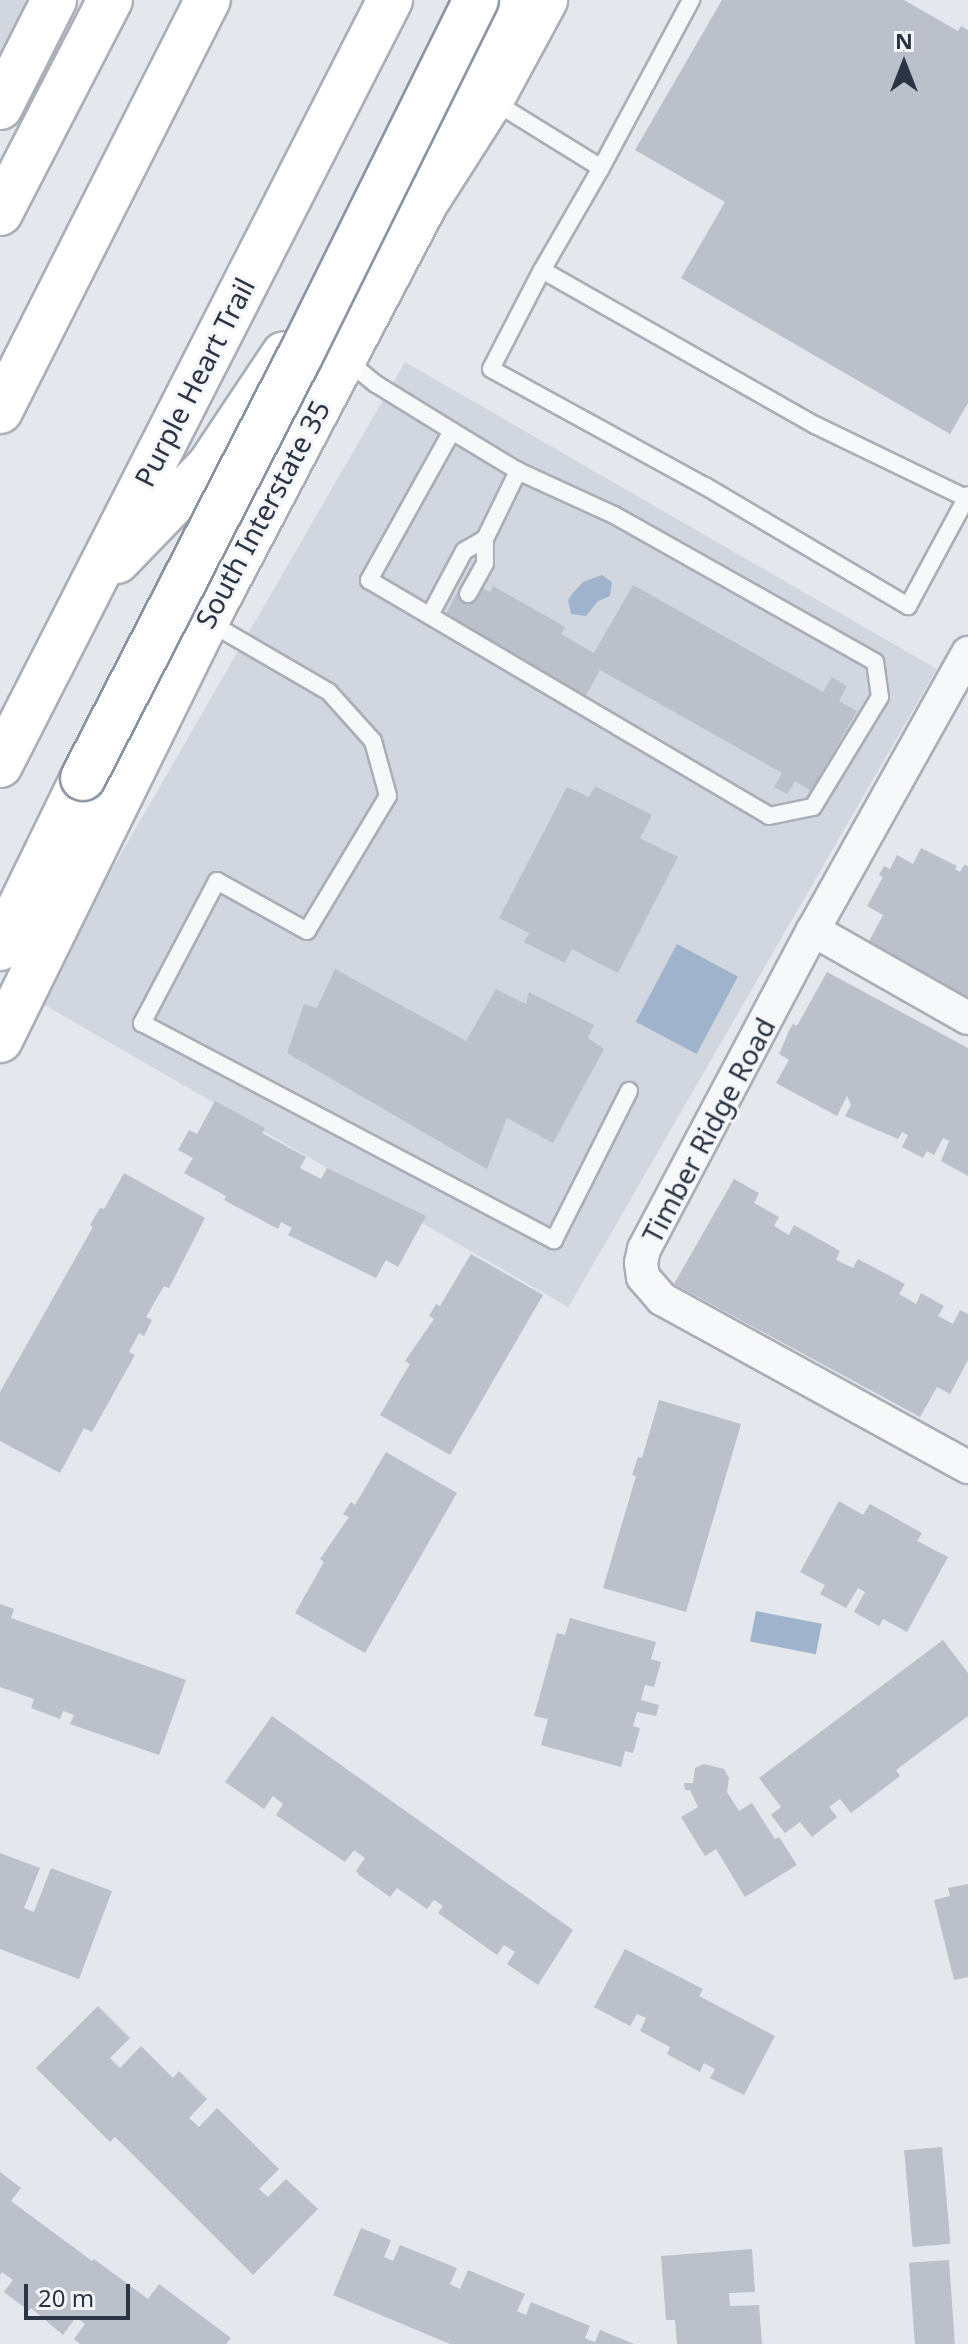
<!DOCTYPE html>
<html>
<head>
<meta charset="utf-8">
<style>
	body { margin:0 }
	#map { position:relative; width:968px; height:2344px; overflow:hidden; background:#e4e7ec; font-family:"Noto Sans",sans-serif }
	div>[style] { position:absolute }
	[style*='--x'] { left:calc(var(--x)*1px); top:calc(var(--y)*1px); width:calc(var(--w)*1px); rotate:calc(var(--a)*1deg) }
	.built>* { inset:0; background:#d2d6de; transform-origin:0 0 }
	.water>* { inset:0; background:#9fb4cc; transform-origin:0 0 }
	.building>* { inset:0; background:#bbc0ca; transform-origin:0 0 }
	.roads { filter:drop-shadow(2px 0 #a9aeb7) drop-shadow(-2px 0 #a9aeb7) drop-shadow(0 2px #a9aeb7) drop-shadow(0 -2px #a9aeb7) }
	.service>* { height:16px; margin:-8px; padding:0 8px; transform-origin:8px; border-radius:8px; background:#f7f8fa }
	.minor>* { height:32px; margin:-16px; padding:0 16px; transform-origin:16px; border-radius:16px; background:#f7f8fa }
	.secondary>* { height:44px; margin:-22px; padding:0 22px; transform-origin:22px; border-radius:22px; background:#fff }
	.motorway>* { height:44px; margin:-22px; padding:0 22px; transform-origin:22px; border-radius:22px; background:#fff }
	.bridges { filter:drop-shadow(2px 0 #8b94a3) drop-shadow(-2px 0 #8b94a3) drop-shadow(0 2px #8b94a3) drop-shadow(0 -2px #8b94a3) }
	.motorway-bridge>* { height:44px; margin:-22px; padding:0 22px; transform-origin:22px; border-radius:22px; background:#fff }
	span { translate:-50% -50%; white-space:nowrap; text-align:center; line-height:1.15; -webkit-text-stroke:6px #f4f6f9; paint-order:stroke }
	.street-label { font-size:28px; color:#2b3445 }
	.north { position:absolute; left:864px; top:24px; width:80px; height:80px; -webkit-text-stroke:6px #f4f6f9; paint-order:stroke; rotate:0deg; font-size:22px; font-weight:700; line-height:32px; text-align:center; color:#2b3445 }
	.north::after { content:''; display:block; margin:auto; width:28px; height:36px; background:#2b3445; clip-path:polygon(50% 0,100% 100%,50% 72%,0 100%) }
	.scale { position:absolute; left:24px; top:2284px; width:106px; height:36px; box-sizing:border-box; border:4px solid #2b3445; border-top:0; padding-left:10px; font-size:24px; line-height:28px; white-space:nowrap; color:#2b3445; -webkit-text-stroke:6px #f4f6f9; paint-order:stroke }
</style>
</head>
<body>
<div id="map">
	<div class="built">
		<div style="clip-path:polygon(0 0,23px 0,34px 6px,0 66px)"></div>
		<div style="left:405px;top:362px;width:614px;height:737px;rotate:30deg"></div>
	</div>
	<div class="water">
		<div style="clip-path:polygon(602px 575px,612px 582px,610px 596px,598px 601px,586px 616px,571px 614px,568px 600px,572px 594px,583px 582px)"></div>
		<div style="left:677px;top:944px;width:69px;height:88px;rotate:28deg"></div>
		<div style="left:756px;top:1611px;width:67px;height:31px;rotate:11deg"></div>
	</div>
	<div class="building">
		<div style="clip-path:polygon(722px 0,904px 0,958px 31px,961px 26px,968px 30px,968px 403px,950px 434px,681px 278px,725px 202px,635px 150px)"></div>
		<div style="clip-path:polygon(633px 585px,823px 692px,832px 677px,847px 686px,839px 701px,857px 711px,811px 791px,795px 781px,787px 794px,774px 787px,782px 773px,600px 670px,584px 699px,444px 617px,459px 589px,474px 598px,480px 587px,490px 592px,493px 586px,565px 627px,561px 634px,594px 653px)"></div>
		<div style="clip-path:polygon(595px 786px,652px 815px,640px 838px,678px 857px,618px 973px,572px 949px,565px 963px,524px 942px,529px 933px,499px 918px,567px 787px,589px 797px)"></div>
		<div style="clip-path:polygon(921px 848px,957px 866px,955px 869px,960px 872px,964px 865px,968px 866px,968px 999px,867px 945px,883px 915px,867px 906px,883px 877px,879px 875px,884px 866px,890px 869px,897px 855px,913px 864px)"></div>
		<div style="clip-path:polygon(335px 969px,466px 1041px,496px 989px,526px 1004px,529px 992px,594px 1025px,588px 1038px,604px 1049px,553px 1143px,507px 1118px,487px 1169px,287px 1053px,304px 1004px,317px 1008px)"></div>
		<div style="clip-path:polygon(827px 972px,968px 1048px,968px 1176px,941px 1161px,949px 1141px,943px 1138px,934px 1155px,927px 1151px,923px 1158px,902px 1147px,908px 1135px,902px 1132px,898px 1139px,845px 1116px,851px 1105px,847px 1096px,837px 1116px,776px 1083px,789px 1060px,779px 1054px,789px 1031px,793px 1024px,797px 1026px)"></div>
		<div style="clip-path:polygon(215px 1101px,265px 1128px,262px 1133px,306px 1157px,300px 1168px,321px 1179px,327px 1168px,426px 1216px,398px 1267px,386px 1260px,376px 1278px,288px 1235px,292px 1228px,281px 1222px,278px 1229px,224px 1200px,226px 1196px,184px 1173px,193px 1158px,178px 1150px,189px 1130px,197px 1134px)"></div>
		<div style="clip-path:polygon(124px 1173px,205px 1218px,169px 1288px,164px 1286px,146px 1317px,152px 1320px,144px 1336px,139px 1333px,129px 1352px,135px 1355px,92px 1432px,84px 1428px,60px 1473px,0 1441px,0 1392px,93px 1227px,90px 1225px,100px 1208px,104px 1209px)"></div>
		<div style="clip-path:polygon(734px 1179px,759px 1193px,754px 1203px,779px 1217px,774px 1226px,789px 1235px,794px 1225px,840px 1251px,836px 1260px,853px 1268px,858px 1259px,905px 1284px,899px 1294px,916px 1304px,921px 1293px,944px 1306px,938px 1316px,953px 1324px,960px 1310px,968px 1314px,968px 1360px,950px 1394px,937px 1387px,920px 1417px,674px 1284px)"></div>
		<div style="clip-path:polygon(471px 1254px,543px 1295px,450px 1455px,380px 1415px,410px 1364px,405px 1361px,434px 1319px,429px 1316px,436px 1304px,440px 1306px)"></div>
		<div style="clip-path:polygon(659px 1400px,741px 1424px,686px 1612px,603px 1588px,636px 1476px,632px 1475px,638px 1457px,642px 1458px)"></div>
		<div style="clip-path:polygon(386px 1452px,457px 1493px,365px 1653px,295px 1613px,324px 1562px,320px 1559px,349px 1517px,343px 1514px,351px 1502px,355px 1505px)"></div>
		<div style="clip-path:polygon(839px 1501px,863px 1515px,870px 1504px,922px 1533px,917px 1541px,948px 1557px,907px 1632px,883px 1619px,879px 1626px,854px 1612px,865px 1592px,858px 1588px,846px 1608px,820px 1594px,825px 1585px,800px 1572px)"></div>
		<div style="clip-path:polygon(0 1604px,14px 1609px,11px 1618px,186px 1680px,159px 1755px,70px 1724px,74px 1715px,63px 1711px,60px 1719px,31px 1708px,34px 1699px,0 1687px)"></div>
		<div style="clip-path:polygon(570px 1618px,656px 1642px,651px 1659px,661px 1662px,654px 1687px,645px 1685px,641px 1700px,659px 1705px,656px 1716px,637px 1712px,633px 1726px,640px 1728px,633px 1753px,625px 1751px,621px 1767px,541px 1745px,548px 1719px,534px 1716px,557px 1633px,565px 1635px)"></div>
		<div style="clip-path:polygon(943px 1640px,968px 1673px,968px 1716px,896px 1770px,900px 1776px,851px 1813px,840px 1799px,829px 1807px,837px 1817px,812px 1837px,800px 1822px,785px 1833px,771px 1815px,781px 1807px,759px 1778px)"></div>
		<div style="clip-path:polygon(272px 1716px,573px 1930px,538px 1985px,507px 1964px,515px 1952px,504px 1945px,497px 1955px,438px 1913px,443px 1906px,434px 1900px,427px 1909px,397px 1888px,390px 1897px,359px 1875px,356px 1871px,365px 1858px,354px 1850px,345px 1862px,276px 1815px,283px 1804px,273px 1796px,264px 1809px,225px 1782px)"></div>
		<div style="clip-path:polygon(704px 1764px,724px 1769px,729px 1778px,727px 1792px,739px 1811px,752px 1803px,775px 1839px,779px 1837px,797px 1865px,745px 1897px,716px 1849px,705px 1856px,681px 1817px,698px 1807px,690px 1790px,685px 1790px,684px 1783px,693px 1783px,695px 1768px)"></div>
		<div style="clip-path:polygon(0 1853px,40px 1868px,24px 1908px,34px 1912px,51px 1868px,112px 1891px,79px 1979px,0 1949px)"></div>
		<div style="clip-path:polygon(968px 1884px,968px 1977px,954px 1980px,934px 1900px,950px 1896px,948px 1888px)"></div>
		<div style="clip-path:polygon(625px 1949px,703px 1989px,699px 1996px,775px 2036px,744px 2095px,710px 2078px,715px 2069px,704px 2063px,700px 2072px,667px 2054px,670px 2047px,640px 2031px,646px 2018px,637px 2014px,630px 2026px,594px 2007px)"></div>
		<div style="clip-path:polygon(98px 2006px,130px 2038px,110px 2058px,120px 2068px,141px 2046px,173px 2078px,179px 2071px,207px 2099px,189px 2118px,199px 2127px,217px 2108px,279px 2169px,259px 2189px,268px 2197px,286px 2179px,318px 2209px,253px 2275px,115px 2137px,110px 2142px,36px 2068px)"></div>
		<div style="left:942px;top:2147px;width:97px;height:38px;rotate:85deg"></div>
		<div style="clip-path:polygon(0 2172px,21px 2188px,11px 2201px,92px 2261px,94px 2259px,148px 2299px,159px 2284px,231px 2338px,226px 2344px,80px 2344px,74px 2339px,85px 2324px,76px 2317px,63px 2335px,31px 2308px,29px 2311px,4px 2292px,13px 2280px,2px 2272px,0 2275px)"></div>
		<div style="clip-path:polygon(361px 2228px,391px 2240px,384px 2257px,393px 2261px,400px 2245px,457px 2268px,450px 2284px,460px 2289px,468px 2270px,525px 2294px,517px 2311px,526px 2315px,531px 2302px,590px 2326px,585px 2338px,595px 2342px,600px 2330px,634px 2344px,450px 2344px,333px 2295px)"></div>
		<div style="clip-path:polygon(752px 2249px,755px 2292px,729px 2293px,730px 2306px,759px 2305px,762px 2344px,677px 2344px,675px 2320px,666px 2320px,661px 2256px)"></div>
		<div style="left:949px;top:2260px;width:84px;height:40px;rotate:86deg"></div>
	</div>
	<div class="roads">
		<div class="service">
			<div style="--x:493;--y:101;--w:127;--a:31.8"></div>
			<div style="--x:601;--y:168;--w:118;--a:120"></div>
			<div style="--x:542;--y:270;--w:314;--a:29.6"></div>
			<div style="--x:815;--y:425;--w:168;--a:25.8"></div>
			<div style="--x:601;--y:168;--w:191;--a:-61.8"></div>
			<div style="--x:542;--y:270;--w:111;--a:117.3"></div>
			<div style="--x:491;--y:369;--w:244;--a:28.7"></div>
			<div style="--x:705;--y:486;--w:236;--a:30.6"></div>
			<div style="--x:908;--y:606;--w:126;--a:-61.6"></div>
			<div style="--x:345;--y:359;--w:40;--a:39"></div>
			<div style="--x:376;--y:384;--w:89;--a:31.7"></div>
			<div style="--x:452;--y:431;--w:171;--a:119.1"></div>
			<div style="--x:369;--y:580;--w:464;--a:30.5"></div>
			<div style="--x:769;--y:816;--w:45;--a:-11.6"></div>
			<div style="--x:813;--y:807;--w:129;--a:-58.7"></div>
			<div style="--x:880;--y:697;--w:35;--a:-98"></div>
			<div style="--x:875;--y:662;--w:300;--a:-150.6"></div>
			<div style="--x:614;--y:515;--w:106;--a:-155.4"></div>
			<div style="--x:518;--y:471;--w:77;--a:-148.8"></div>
			<div style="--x:468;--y:594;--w:35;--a:-61"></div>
			<div style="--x:485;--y:563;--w:24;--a:-90"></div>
			<div style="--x:430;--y:615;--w:72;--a:-62"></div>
			<div style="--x:464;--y:551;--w:24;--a:-30"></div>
			<div style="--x:485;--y:539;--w:76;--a:-64.1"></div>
			<div style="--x:207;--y:621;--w:141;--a:30.2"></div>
			<div style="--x:329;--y:692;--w:66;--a:48.1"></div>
			<div style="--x:373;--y:741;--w:57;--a:74.7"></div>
			<div style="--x:388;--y:796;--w:157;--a:121"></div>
			<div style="--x:307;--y:931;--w:103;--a:-150.9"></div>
			<div style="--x:217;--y:881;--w:161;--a:117.8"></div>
			<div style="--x:142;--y:1023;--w:466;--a:27.8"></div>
			<div style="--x:554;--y:1240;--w:167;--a:-63.3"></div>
		</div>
		<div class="minor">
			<div style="--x:968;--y:653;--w:317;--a:119.2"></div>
			<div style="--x:813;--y:930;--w:361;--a:117.9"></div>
			<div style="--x:644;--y:1249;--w:14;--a:102"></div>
			<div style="--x:641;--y:1263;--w:14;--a:82"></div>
			<div style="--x:643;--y:1277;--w:29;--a:49"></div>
			<div style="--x:662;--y:1299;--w:349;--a:28.8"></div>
			<div style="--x:813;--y:930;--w:178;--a:29.6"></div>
		</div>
		<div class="secondary">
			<div style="--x:0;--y:107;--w:120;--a:-63.2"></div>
			<div style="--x:0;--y:1040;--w:467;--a:-63.8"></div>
			<div style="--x:206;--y:621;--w:477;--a:-62.3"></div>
			<div style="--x:428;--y:199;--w:117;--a:-57.5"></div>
			<div style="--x:491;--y:100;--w:114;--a:-61.6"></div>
		</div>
		<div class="motorway">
			<div style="--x:417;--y:153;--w:179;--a:-59"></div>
			<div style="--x:0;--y:213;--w:240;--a:-62.7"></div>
			<div style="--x:0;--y:411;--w:461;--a:-63.2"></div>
			<div style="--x:117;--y:561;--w:134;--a:-45.9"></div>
			<div style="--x:210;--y:465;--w:133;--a:-56.3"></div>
			<div style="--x:0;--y:765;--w:859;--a:-62.99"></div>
			<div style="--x:0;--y:948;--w:189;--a:-64"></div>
		</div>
	</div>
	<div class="bridges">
		<div class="motorway-bridge">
			<div style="--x:83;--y:778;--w:475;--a:-62.8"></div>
			<div style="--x:300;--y:356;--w:397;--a:-63.7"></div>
		</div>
	</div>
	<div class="street-label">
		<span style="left:194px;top:382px;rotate:-63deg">Purple Heart Trail</span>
		<span style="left:262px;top:514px;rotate:-62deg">South Interstate 35</span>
		<span style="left:708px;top:1130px;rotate:-62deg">Timber Ridge Road</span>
	</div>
	<div class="north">N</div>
	<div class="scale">20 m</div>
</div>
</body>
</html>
